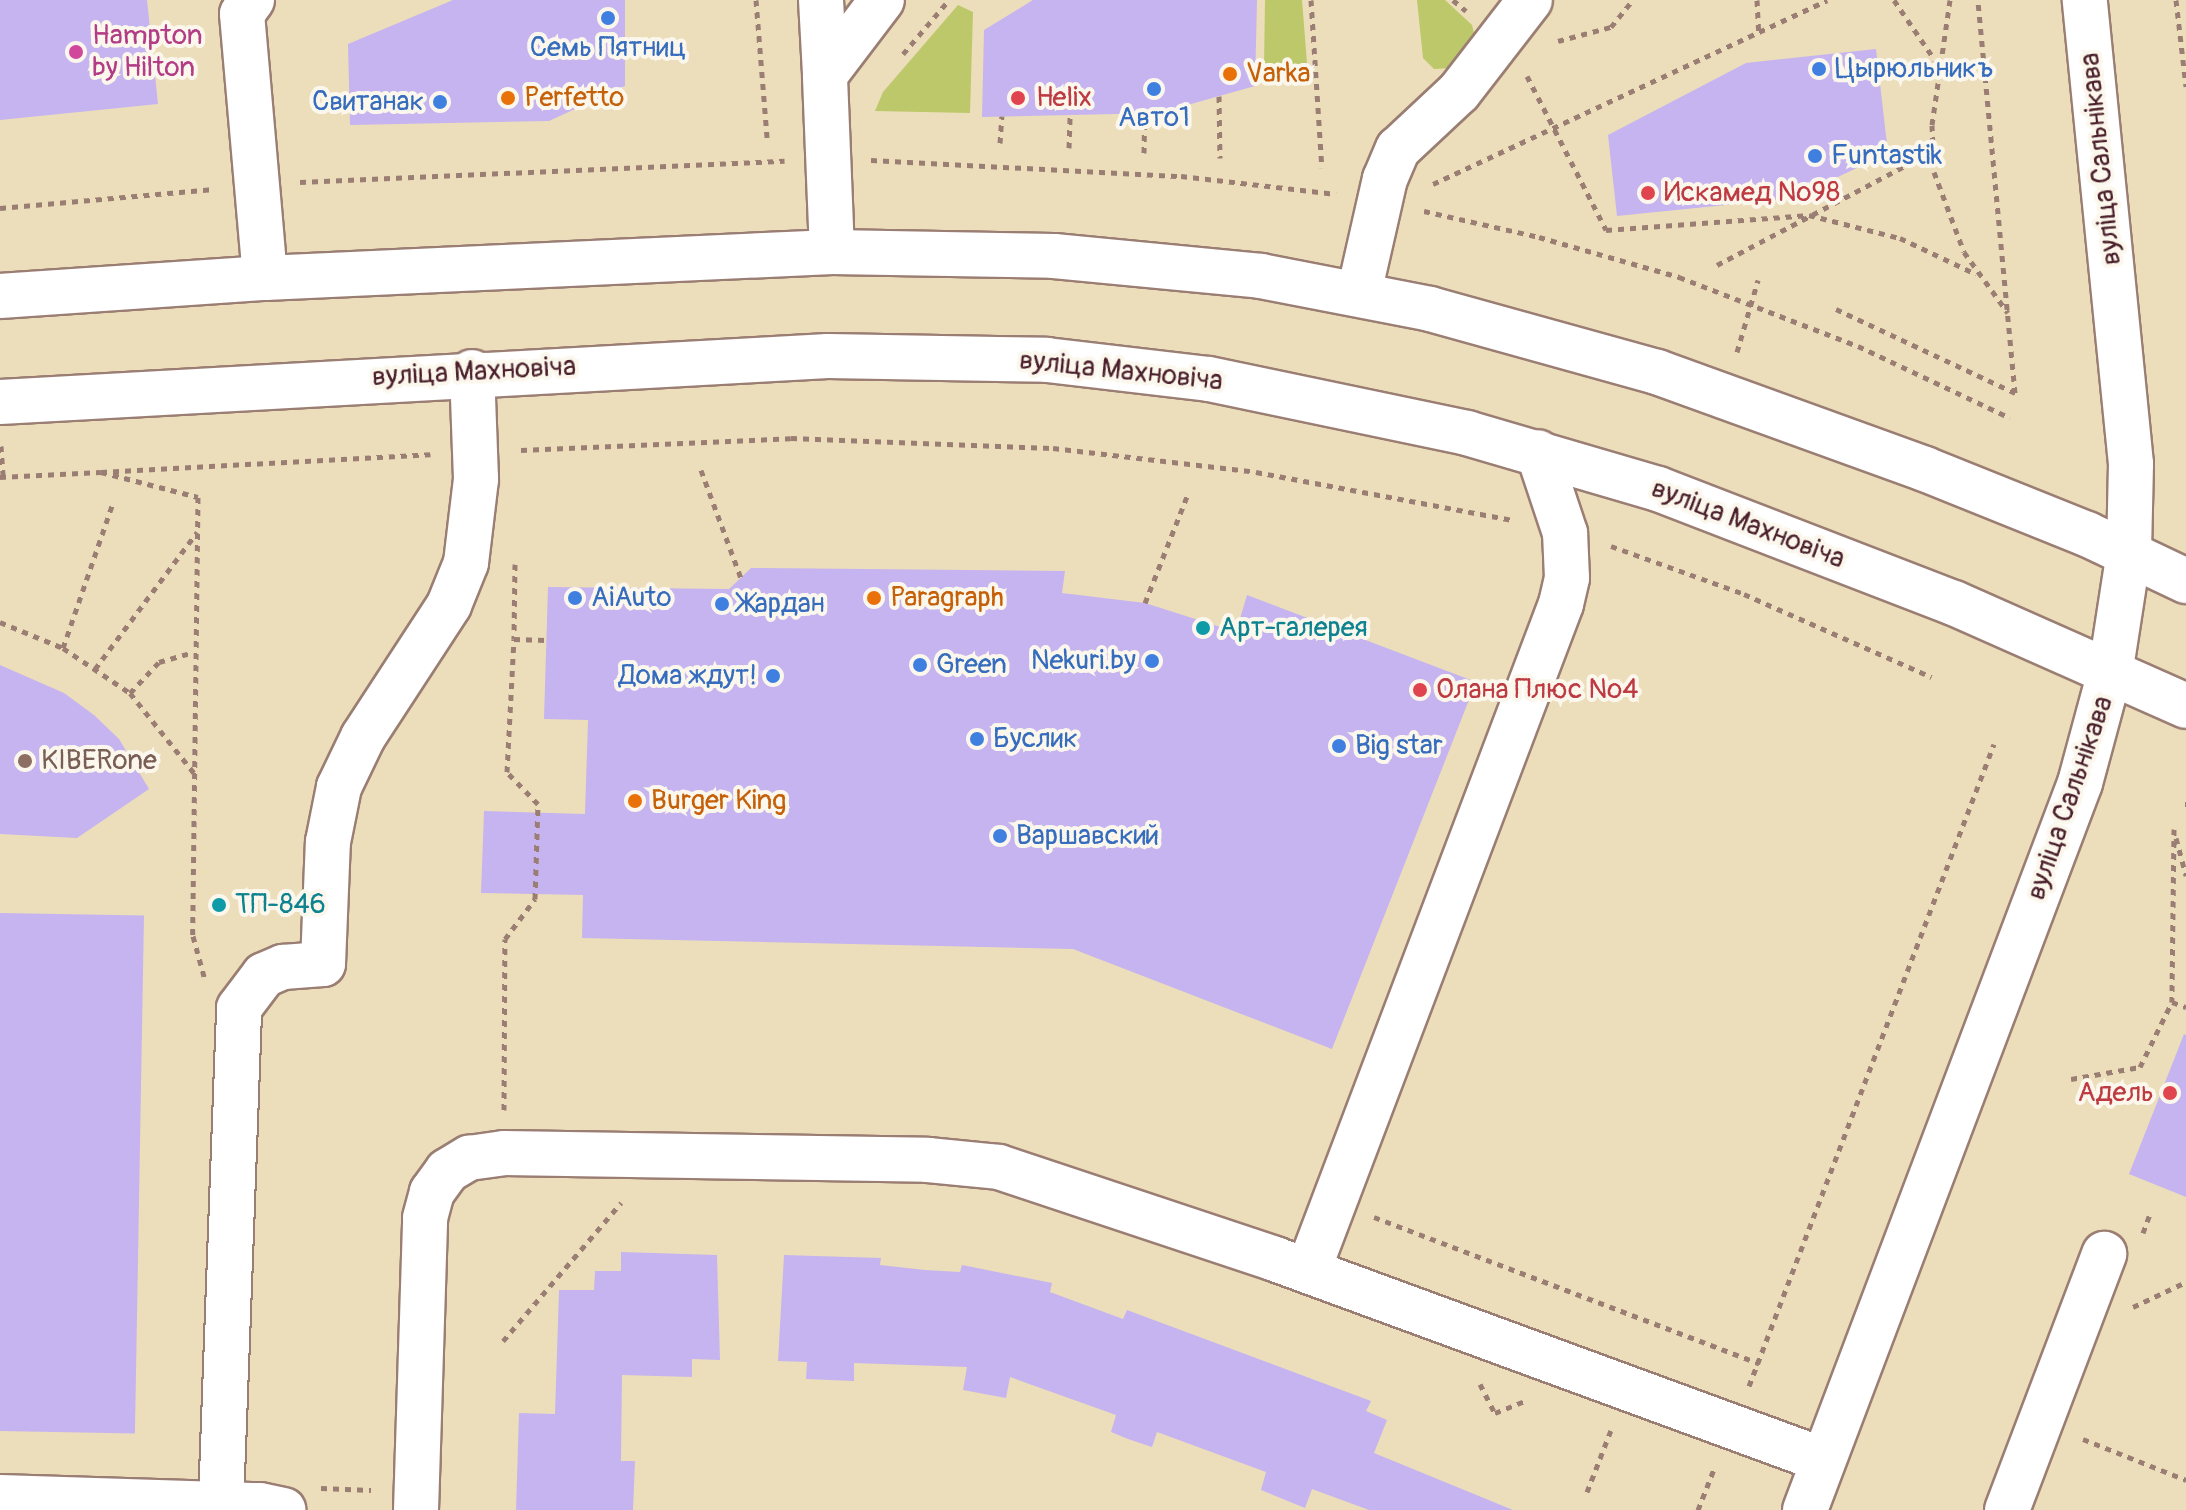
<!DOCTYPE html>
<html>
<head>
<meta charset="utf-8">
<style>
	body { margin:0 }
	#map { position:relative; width:2186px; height:1510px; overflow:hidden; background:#ecdebb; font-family:Pangolin,sans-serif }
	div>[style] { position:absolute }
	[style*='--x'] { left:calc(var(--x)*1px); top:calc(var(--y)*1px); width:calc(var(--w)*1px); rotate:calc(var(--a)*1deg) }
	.green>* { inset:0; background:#bcc869 }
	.building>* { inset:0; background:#c5b4ef; transform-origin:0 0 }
	.path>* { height:5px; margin-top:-2.5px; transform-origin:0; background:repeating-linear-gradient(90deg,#9b7e73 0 6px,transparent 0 12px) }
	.roads { filter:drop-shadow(2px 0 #9b7e73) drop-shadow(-2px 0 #9b7e73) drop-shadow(0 2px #9b7e73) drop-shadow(0 -2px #9b7e73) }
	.minor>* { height:44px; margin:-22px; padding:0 22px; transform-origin:22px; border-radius:22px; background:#fff }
	.major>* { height:44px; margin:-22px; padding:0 22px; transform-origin:22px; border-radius:22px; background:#fff }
	.dots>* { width:22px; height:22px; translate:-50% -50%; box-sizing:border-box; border:4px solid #fbf7ec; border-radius:50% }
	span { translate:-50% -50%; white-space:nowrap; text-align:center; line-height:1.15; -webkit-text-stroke:8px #fbf7ec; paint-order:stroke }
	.hotel-label { font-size:28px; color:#b23c85 }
	.left { translate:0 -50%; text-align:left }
	.shop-label { font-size:28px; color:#366cbe }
	.right { translate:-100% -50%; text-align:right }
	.food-label { font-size:28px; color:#c56008 }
	.health-label { font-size:28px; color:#be3a42 }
	.street-label { font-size:28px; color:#4a1f2b }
	.culture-label { font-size:28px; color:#0d838f }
	.education-label { font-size:28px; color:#785e54 }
</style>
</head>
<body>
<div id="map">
	<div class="green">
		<div style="clip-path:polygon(1265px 0,1302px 0,1307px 63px,1264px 68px)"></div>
		<div style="clip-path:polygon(1417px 0,1445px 0,1472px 25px,1475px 37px,1451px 68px,1434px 69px,1423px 58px)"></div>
		<div style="clip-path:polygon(958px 5px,973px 12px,970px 113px,875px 111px,883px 92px)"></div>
	</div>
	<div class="building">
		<div style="clip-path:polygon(0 0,147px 0,158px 104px,0 120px)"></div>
		<div style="clip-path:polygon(453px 0,625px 0,625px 86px,549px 121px,350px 125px,348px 44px)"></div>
		<div style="clip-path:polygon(1033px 0,1257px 0,1255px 86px,1159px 113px,982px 117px,984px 30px)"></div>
		<div style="clip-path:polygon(1876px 49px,1888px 153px,1794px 198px,1617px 216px,1608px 135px,1746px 63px)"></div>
		<div style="clip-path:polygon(751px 568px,1065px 571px,1062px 593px,1145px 603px,1236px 632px,1247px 595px,1476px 682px,1332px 1049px,1073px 949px,582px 938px,583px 895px,481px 893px,484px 811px,585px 814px,588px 720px,544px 719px,548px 587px,729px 589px)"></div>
		<div style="clip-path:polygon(0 665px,64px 693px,94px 715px,119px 739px,149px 789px,77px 838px,0 834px)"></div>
		<div style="left:0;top:913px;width:144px;height:518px;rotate:1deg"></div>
		<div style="clip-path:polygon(2184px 1034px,2186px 1035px,2186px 1197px,2129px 1174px)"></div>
		<div style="clip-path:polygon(621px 1252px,717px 1255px,720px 1360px,692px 1359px,692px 1377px,622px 1375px,621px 1461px,635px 1461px,633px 1510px,516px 1510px,519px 1413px,555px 1414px,559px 1290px,594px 1290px,595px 1271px,621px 1271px)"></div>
		<div style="clip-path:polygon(784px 1255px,881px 1258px,880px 1265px,925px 1270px,960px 1272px,962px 1265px,1052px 1283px,1050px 1292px,1123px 1319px,1127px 1310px,1371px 1401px,1366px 1411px,1387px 1420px,1374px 1453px,1513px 1510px,1369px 1510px,1312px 1489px,1305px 1508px,1261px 1490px,1266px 1472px,1157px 1432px,1152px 1447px,1128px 1439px,1111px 1432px,1116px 1415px,1010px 1377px,1006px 1398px,963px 1390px,967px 1367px,854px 1363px,854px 1381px,806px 1379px,807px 1362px,778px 1361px)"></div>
	</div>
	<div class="path">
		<div style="--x:756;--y:0;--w:138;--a:85.4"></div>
		<div style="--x:1311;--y:0;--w:168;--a:86.3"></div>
		<div style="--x:1453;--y:0;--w:17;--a:40"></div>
		<div style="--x:1757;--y:0;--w:35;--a:87"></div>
		<div style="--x:1894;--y:0;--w:80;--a:55.7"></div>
		<div style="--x:1950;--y:0;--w:126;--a:98.2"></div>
		<div style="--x:1932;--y:125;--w:47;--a:87.6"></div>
		<div style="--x:1934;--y:172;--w:85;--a:69.4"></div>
		<div style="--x:1964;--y:252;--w:75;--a:54.2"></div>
		<div style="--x:2176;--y:0;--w:87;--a:83.4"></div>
		<div style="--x:1558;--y:41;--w:55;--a:-14.8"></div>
		<div style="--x:1611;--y:27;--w:35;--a:-51"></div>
		<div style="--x:903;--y:54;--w:71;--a:-49.6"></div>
		<div style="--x:1527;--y:76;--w:173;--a:62.8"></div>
		<div style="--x:1606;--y:230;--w:204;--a:-4.2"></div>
		<div style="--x:1809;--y:215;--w:94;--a:14.2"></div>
		<div style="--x:1900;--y:238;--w:84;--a:25.3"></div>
		<div style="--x:1219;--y:96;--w:62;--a:89.1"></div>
		<div style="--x:1000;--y:143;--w:27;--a:-86"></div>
		<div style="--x:1069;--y:148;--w:33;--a:-88"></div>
		<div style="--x:1144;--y:153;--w:39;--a:-89"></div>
		<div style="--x:871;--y:160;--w:310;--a:3"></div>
		<div style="--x:1181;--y:176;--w:156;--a:6.6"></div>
		<div style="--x:300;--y:182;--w:485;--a:-2.5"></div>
		<div style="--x:1433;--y:184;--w:435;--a:-25"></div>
		<div style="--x:0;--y:208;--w:215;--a:-5.1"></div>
		<div style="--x:1424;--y:211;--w:118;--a:12.7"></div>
		<div style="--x:1539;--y:237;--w:146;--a:15.9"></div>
		<div style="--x:1679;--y:277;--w:192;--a:21.1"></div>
		<div style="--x:1858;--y:346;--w:168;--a:25.3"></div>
		<div style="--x:1717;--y:265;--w:242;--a:-27.8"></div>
		<div style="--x:1836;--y:309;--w:198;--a:25.1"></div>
		<div style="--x:2015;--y:393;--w:395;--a:-95.4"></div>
		<div style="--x:1737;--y:352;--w:75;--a:-73.7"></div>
		<div style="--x:1;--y:446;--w:31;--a:86"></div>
		<div style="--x:521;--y:450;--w:270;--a:-2.5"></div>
		<div style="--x:791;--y:438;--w:262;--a:2.2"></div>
		<div style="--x:1053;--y:448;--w:204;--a:6.7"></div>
		<div style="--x:1256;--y:472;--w:261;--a:10.6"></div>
		<div style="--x:701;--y:470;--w:115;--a:69.7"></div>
		<div style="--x:101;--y:472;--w:330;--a:-3.1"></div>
		<div style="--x:0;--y:477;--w:101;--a:-2.8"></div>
		<div style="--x:101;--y:472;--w:100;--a:14.5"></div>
		<div style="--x:198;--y:497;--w:439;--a:90.7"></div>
		<div style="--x:193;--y:936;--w:46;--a:74.7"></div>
		<div style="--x:1611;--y:546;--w:141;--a:19.8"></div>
		<div style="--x:1744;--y:594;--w:205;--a:23.9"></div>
		<div style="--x:515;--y:564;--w:75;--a:90.8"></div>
		<div style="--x:514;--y:639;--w:32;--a:2"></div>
		<div style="--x:1145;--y:603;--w:117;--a:-68.5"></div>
		<div style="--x:0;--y:622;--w:68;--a:22.4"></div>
		<div style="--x:63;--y:648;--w:81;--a:33.9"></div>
		<div style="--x:130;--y:693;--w:102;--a:51.3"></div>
		<div style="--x:63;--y:648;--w:153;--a:-71"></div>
		<div style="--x:95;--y:669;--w:171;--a:-53.3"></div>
		<div style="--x:130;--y:693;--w:42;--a:-46.9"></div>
		<div style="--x:159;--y:662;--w:35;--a:-16"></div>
		<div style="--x:2185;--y:804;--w:1;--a:0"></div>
		<div style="--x:2174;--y:829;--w:173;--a:90.7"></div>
		<div style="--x:2172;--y:1002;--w:15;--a:20"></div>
		<div style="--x:2176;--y:838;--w:39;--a:75"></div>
		<div style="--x:2071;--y:1079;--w:70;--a:-9.9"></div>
		<div style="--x:2140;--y:1067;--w:72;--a:-63.8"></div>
		<div style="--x:504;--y:1110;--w:171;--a:-89.7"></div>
		<div style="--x:505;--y:939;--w:50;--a:-53.1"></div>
		<div style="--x:535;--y:899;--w:95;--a:-88.2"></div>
		<div style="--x:538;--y:804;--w:45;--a:-134.1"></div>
		<div style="--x:507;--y:772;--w:133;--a:-87"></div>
		<div style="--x:1374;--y:1217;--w:412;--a:20.8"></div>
		<div style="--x:2143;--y:1233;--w:23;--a:-70"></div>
		<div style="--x:2133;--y:1307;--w:59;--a:-25.3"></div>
		<div style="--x:503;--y:1341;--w:182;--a:-49.5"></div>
		<div style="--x:1480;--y:1384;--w:33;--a:63"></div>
		<div style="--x:1495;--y:1413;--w:32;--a:-22"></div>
		<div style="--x:1749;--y:1386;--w:687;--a:-69.11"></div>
		<div style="--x:2083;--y:1439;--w:111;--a:21.7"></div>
		<div style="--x:321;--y:1488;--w:50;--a:2.3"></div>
		<div style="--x:1587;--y:1492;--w:66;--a:-68.8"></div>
		<div style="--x:1698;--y:1510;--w:44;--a:-68.7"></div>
	</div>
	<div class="roads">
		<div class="minor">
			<div style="--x:252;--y:0;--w:17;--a:126"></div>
			<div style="--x:242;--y:14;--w:265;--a:85"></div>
			<div style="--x:821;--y:0;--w:75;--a:86.9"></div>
			<div style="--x:832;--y:252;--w:177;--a:-92.3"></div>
			<div style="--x:825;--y:75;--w:94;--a:-52.8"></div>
			<div style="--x:1359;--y:293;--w:117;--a:-77.2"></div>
			<div style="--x:1385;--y:179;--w:33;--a:-67"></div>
			<div style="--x:1398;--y:149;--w:83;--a:-43.1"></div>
			<div style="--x:1459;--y:92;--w:116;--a:-52.3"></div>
			<div style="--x:1308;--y:1271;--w:713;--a:-69.23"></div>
			<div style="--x:1561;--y:604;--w:27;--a:-77"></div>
			<div style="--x:1567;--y:578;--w:45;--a:-92.5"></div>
			<div style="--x:1565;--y:533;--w:85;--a:-108.4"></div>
			<div style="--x:0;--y:1497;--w:260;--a:1.8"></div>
			<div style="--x:260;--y:1505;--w:24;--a:12"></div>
			<div style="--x:221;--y:1503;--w:495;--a:-87.9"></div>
			<div style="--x:239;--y:1008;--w:41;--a:-52.9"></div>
			<div style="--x:264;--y:975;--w:21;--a:-23"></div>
			<div style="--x:283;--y:967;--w:40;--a:-4.3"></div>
			<div style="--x:323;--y:964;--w:122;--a:-87.7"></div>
			<div style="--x:328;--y:842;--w:56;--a:-78.7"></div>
			<div style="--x:339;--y:787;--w:55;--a:-64.4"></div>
			<div style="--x:363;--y:737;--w:158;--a:-56.9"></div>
			<div style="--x:449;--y:605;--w:45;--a:-68"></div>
			<div style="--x:466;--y:563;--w:85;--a:-83.2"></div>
			<div style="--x:476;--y:479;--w:107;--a:-92.1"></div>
			<div style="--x:416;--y:1510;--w:292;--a:-88.2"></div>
			<div style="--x:425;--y:1218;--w:27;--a:-75"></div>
			<div style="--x:432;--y:1192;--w:26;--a:-54"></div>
			<div style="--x:447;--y:1171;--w:26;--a:-31"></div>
			<div style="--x:469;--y:1158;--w:35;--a:-8"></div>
			<div style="--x:504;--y:1153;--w:424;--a:0.9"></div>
			<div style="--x:928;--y:1160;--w:71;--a:5.6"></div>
			<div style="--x:999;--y:1167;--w:291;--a:18.4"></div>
			<div style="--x:1275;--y:1259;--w:584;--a:20.14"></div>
			<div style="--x:1805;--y:1510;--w:777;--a:-69.28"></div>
			<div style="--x:2080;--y:783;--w:119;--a:-74.9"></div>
			<div style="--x:2111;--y:668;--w:117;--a:-81.2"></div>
			<div style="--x:2129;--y:552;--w:88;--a:-88.7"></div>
			<div style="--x:2131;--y:464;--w:466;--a:-95.7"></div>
			<div style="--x:2007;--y:1510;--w:274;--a:-69.2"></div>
		</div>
		<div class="major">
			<div style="--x:0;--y:296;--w:266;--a:-3.9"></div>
			<div style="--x:265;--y:278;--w:568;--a:-2.63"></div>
			<div style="--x:832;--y:252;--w:222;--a:1"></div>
			<div style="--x:1054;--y:256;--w:208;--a:5.5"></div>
			<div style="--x:1261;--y:276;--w:172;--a:11"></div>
			<div style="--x:1430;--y:309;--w:236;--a:15.5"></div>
			<div style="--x:1657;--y:372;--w:285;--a:19.9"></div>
			<div style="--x:1925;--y:469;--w:175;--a:21.9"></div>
			<div style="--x:2087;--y:534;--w:110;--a:25.4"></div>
			<div style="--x:0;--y:402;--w:829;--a:-3.18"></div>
			<div style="--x:828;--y:356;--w:219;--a:1"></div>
			<div style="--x:1047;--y:360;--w:163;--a:6.7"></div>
			<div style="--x:1209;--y:379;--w:264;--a:11.8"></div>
			<div style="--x:1467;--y:433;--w:199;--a:16.3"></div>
			<div style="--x:1658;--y:489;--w:317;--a:21.1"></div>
			<div style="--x:1954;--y:603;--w:254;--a:23.9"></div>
		</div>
	</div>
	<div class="dots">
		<div style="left:608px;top:18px;background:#3f7fe0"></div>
		<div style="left:76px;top:52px;background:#d1479c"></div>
		<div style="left:1819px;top:69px;background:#3f7fe0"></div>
		<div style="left:1230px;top:74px;background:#e8710a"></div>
		<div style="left:1154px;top:89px;background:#3f7fe0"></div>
		<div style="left:508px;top:98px;background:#e8710a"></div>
		<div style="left:1018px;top:98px;background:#e0444e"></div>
		<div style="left:440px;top:102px;background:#3f7fe0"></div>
		<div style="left:1815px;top:156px;background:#3f7fe0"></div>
		<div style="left:1648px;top:193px;background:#e0444e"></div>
		<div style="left:575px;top:598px;background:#3f7fe0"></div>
		<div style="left:874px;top:598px;background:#e8710a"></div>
		<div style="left:722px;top:604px;background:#3f7fe0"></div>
		<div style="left:1203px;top:628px;background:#0f9aa8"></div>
		<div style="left:1152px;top:661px;background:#3f7fe0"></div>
		<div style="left:920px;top:665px;background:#3f7fe0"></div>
		<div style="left:773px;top:676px;background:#3f7fe0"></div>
		<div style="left:1420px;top:690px;background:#e0444e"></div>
		<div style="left:977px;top:739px;background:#3f7fe0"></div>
		<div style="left:1339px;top:746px;background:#3f7fe0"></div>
		<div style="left:25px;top:761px;background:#8d6e63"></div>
		<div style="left:635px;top:801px;background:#e8710a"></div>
		<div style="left:1000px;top:836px;background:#3f7fe0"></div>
		<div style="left:219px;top:905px;background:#0f9aa8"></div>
		<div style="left:2170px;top:1093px;background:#e0444e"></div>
	</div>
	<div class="hotel-label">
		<span class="left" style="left:92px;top:52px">Hampton<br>by Hilton</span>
	</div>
	<div class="shop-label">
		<span style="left:608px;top:48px">Семь Пятниц</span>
		<span class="left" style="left:1835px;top:69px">Цырюльникъ</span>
		<span class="right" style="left:424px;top:102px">Свитанак</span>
		<span style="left:1154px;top:118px">Авто1</span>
		<span class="left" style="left:1831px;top:156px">Funtastik</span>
		<span class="left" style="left:591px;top:598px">AiAuto</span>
		<span class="left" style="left:738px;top:604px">Жардан</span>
		<span class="right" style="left:1136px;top:661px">Nekuri.by</span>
		<span class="left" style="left:936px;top:665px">Green</span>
		<span class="right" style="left:757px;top:676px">Дома ждут!</span>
		<span class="left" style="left:993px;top:739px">Буслик</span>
		<span class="left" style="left:1355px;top:746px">Big star</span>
		<span class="left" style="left:1016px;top:836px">Варшавский</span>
	</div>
	<div class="food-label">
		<span class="left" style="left:1246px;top:74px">Varka</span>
		<span class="left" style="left:524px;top:98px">Perfetto</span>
		<span class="left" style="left:890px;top:598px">Paragraph</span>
		<span class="left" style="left:651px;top:801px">Burger King</span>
	</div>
	<div class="health-label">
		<span class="left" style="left:1036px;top:98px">Helix</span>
		<span class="left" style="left:1664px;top:193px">Искамед №98</span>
		<span class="left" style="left:1436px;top:690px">Олана Плюс №4</span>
		<span class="right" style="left:2154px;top:1093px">Адель</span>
	</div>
	<div class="street-label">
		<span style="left:2101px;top:159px;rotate:-96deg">вуліца Сальнікава</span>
		<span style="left:1121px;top:371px;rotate:6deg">вуліца Махновіча</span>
		<span style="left:474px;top:372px;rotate:-3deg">вуліца Махновіча</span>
		<span style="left:1748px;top:524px;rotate:21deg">вуліца Махновіча</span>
		<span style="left:2070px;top:798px;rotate:-71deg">вуліца Сальнікава</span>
	</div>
	<div class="culture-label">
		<span class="left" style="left:1219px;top:628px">Арт-галерея</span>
		<span class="left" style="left:235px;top:905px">ТП-846</span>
	</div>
	<div class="education-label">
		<span class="left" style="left:41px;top:761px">KIBERone</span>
	</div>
</div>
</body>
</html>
